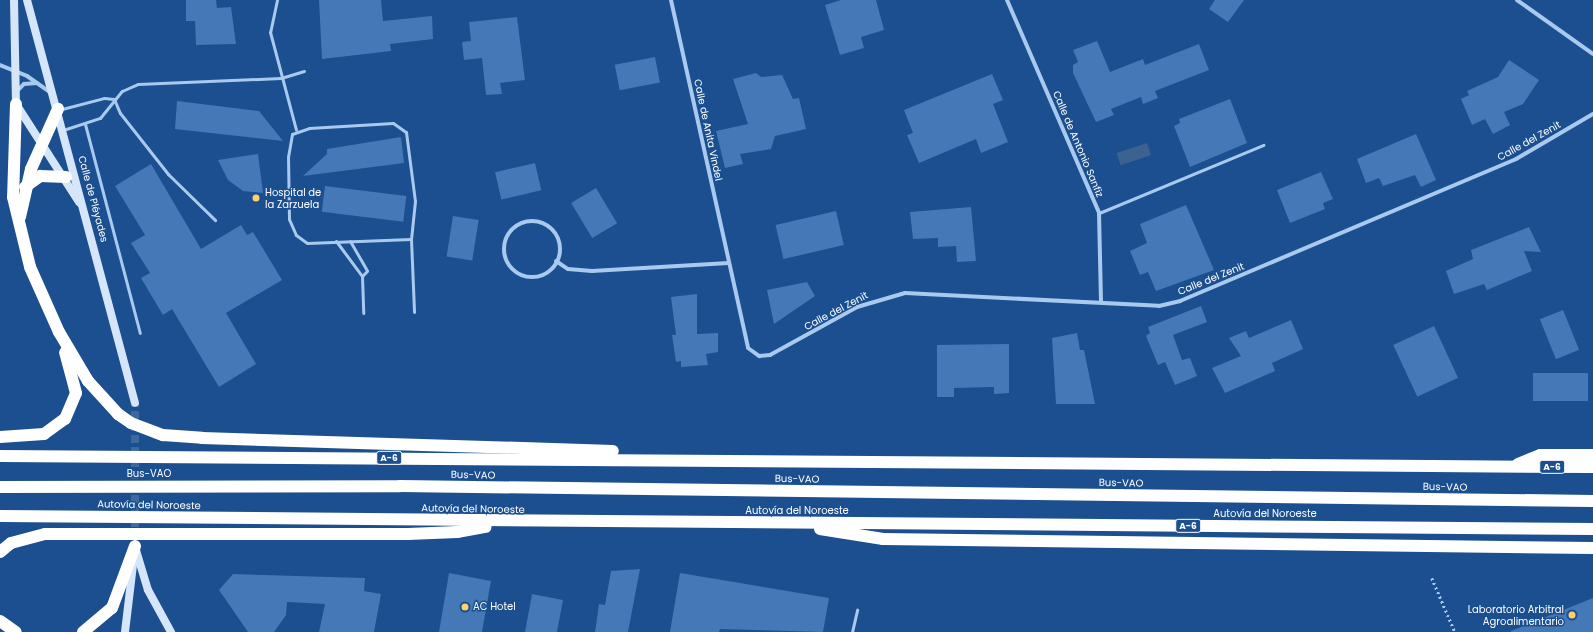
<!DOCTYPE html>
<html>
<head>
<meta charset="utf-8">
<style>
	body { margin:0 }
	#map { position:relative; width:1593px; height:632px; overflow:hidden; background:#1b4f8f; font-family:Poppins,sans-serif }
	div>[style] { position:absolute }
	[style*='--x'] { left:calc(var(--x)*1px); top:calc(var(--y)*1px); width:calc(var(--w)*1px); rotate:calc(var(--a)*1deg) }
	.water>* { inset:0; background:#3c6290; transform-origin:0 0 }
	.building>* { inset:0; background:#4478b7; transform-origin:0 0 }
	.secondary-tunnel>* { height:8px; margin-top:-4px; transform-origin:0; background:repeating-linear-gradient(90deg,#3d69a0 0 8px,transparent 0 12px) }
	.path>* { height:2.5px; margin-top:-1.25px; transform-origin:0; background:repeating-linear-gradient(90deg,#a9c9ee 0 2px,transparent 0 5px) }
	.lane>* { height:3px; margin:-1.5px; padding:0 1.5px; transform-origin:1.5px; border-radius:1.5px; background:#a9c9ee }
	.street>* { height:4px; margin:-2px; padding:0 2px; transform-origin:2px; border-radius:2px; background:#a9c9ee }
	.street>.ring { margin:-2px; padding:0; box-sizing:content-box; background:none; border:4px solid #a9c9ee; border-radius:50% }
	.secondary>* { height:8px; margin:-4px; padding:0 4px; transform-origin:4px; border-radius:4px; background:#d6e6fa }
	.highway>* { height:12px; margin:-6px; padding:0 6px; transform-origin:6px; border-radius:6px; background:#fff }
	.dots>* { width:11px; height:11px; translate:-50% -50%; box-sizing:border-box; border:2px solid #1b4f8f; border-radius:50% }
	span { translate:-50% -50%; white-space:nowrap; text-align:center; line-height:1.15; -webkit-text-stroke:3px #1b4f8f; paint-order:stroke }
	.shield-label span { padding:1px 3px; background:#1b4f8f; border:1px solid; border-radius:3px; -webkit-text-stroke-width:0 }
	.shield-label { font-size:9px; color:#fff; font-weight:700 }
	.street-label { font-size:10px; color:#fff }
	.poi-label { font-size:10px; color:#fff }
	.left { translate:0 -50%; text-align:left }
	.right { translate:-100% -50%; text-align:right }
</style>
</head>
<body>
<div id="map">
	<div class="water">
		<div style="left:1147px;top:143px;width:13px;height:32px;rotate:72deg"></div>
	</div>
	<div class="building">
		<div style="clip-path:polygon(186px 0,216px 0,217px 8px,231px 7px,236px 44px,196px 45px,195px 21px,186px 21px)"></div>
		<div style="clip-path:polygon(319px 0,381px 0,383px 21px,432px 16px,433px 39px,390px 44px,391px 51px,322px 59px)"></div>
		<div style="clip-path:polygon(841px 0,876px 0,884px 30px,861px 37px,864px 48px,840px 55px,825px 5px)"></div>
		<div style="clip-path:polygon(1215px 0,1244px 0,1228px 22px,1209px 9px)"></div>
		<div style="clip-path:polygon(517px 17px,525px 80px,500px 83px,502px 94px,486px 95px,482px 58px,464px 60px,462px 42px,471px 41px,469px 22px)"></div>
		<div style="clip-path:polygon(1097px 41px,1110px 72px,1143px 59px,1145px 65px,1199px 44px,1209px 70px,1155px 91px,1158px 98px,1143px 104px,1141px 97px,1111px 109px,1114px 115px,1096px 122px,1073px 73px,1073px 65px,1078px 62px,1073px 50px)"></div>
		<div style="left:655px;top:57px;width:26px;height:41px;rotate:79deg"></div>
		<div style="clip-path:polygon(1509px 60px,1539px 80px,1523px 104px,1504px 112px,1510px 125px,1493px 134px,1485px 119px,1472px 125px,1461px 99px,1469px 95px,1467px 91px,1498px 77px)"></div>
		<div style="clip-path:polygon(756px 73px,761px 77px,782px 75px,793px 99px,799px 98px,806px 129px,775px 136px,771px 149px,740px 154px,743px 164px,725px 168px,716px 131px,748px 124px,733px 79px)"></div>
		<div style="clip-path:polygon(992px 74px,1003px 100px,993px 104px,1008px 142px,981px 153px,976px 139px,919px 163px,907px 135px,913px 133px,904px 110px)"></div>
		<div style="clip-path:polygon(1230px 99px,1247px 143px,1190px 167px,1174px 126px,1180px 123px,1179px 119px)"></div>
		<div style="clip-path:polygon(177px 101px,259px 111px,283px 141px,175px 129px)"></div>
		<div style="clip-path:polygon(1416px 134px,1436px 180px,1421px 187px,1415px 175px,1383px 186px,1379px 178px,1366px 183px,1357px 159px)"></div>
		<div style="clip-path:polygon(401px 137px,404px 163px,303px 176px,327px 154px,327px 149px)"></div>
		<div style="clip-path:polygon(258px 154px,263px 193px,243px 191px,228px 180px,218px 160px)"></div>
		<div style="left:535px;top:163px;width:28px;height:41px;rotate:77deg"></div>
		<div style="clip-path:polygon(151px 164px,201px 249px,241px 225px,247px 235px,253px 232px,282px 280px,226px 313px,256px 364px,219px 387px,172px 309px,163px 315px,141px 278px,150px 273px,131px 243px,145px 235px,115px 186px)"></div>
		<div style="clip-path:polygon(1321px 172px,1333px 199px,1323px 203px,1325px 209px,1290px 223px,1277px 190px)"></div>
		<div style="left:325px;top:186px;width:82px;height:26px;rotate:7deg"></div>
		<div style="left:596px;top:188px;width:41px;height:29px;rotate:59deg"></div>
		<div style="clip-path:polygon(1186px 205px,1214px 270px,1156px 291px,1148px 272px,1140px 275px,1130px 251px,1147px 243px,1140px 224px)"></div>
		<div style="clip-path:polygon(971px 207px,976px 261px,957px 262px,956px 246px,938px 247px,938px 238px,913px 239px,910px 212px)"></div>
		<div style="left:836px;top:211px;width:35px;height:62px;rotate:77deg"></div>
		<div style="left:453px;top:216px;width:26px;height:41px;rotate:9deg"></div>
		<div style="clip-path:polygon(1529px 227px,1541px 252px,1524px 251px,1532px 271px,1487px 290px,1484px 284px,1454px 294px,1446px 271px,1473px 259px,1471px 250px)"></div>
		<div style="clip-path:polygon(807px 282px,815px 296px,774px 324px,767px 290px)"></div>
		<div style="clip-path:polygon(697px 294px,697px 334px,718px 333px,718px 352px,706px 354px,708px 365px,681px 367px,681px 361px,676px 362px,672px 335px,676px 335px,671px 297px)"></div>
		<div style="clip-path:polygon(1201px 306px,1207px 322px,1173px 335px,1182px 360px,1190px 358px,1197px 376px,1175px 385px,1165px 362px,1158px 365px,1146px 336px,1150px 333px,1148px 327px)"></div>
		<div style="left:1563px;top:310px;width:43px;height:25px;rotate:68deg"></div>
		<div style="clip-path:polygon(1291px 320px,1303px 349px,1272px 363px,1275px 371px,1225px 393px,1212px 368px,1241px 356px,1229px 338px,1246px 331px,1249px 338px)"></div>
		<div style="left:1434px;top:326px;width:57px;height:45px;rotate:65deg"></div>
		<div style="clip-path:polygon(1077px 333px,1080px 350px,1084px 350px,1095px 404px,1056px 404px,1052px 338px)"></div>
		<div style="clip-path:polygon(1009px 344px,1009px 393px,994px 394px,994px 387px,954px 388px,954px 397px,937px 397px,937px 345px)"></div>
		<div style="left:1533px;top:373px;width:55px;height:28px"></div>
		<div style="clip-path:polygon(640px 569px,628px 632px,595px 632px,599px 604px,605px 605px,611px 571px)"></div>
		<div style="clip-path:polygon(449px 573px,491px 581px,482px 632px,439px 632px)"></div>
		<div style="clip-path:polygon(680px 573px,829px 598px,823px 632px,720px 629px,719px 632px,670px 632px)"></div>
		<div style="clip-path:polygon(233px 574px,365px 578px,364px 591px,381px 594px,374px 632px,319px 632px,325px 604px,287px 602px,286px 615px,274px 632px,248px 632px,219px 590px)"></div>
		<div style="clip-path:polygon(532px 594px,563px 600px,557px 632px,525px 632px)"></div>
		<div style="clip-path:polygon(1593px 598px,1593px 632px,1511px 632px,1511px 631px)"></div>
	</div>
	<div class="secondary-tunnel">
		<div style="--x:135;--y:539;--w:136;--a:-90"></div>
	</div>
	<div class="path">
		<div style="--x:1432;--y:578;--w:59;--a:66.9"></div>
	</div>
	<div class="lane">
		<div style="--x:277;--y:0;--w:33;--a:102"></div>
		<div style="--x:270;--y:32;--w:101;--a:75.1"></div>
		<div style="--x:114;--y:99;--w:15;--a:67"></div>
		<div style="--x:120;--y:113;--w:78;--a:51.8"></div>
		<div style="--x:168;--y:174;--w:66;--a:44.4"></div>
		<div style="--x:62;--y:109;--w:43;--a:-14.7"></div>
		<div style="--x:104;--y:98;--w:10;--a:6"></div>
		<div style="--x:393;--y:123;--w:16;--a:35"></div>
		<div style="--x:406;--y:132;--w:70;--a:82.6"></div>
		<div style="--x:415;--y:201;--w:38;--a:96"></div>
		<div style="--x:411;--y:239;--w:104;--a:177.8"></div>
		<div style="--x:307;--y:243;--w:14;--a:-144"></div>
		<div style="--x:296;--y:235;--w:17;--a:-114"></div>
		<div style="--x:289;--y:219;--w:62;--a:-90.9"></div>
		<div style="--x:288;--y:157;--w:23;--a:-80"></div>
		<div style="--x:292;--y:134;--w:18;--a:-19"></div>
		<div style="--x:309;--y:128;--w:84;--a:-3.4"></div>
		<div style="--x:85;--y:124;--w:216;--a:75.3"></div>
		<div style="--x:63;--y:130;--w:39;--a:-18"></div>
		<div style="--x:100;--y:118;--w:35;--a:-51"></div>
		<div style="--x:122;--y:91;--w:17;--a:-24"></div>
		<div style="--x:138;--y:84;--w:143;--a:-2.4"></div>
		<div style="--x:281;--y:78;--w:24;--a:-17"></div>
		<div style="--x:1099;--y:213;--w:178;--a:-22.5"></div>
		<div style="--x:411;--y:239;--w:73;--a:87.6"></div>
		<div style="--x:336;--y:241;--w:44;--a:53.4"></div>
		<div style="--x:362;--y:276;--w:37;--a:88"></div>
		<div style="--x:350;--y:241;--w:34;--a:60"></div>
		<div style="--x:367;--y:271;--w:7;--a:135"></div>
		<div style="--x:852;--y:632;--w:23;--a:-77"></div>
	</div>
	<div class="street">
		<div style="--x:671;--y:0;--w:356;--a:77.5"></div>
		<div style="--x:748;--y:348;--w:14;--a:36"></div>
		<div style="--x:759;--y:356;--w:11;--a:-5"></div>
		<div style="--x:770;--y:355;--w:99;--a:-28.9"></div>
		<div style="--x:857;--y:307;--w:50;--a:-16.3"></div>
		<div style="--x:905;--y:293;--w:254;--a:2.9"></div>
		<div style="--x:1159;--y:306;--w:22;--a:-13"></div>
		<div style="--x:1180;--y:301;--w:365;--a:-22.9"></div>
		<div style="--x:1516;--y:159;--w:89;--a:-30.3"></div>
		<div style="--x:1007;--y:0;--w:232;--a:66.6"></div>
		<div style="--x:1099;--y:213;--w:89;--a:88.7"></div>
		<div style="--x:1517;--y:0;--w:93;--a:35.4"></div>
		<div style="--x:0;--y:65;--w:29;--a:22"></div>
		<div style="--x:27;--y:76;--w:28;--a:35"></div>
		<div style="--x:17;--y:91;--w:10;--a:-45"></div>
		<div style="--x:24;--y:84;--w:13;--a:-4"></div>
		<div class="ring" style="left:504px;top:221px;width:52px;height:52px"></div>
		<div style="--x:556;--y:261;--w:14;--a:34"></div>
		<div style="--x:568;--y:269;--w:24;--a:5"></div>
		<div style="--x:592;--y:271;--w:137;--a:-3.3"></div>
	</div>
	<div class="secondary">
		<div style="--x:14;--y:0;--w:104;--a:88.9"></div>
		<div style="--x:16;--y:104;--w:117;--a:57.3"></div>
		<div style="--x:27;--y:0;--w:417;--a:75"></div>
		<div style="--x:135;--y:547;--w:45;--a:73.2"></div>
		<div style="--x:148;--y:590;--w:48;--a:61.3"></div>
		<div style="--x:125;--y:632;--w:76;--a:-83.2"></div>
	</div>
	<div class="highway">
		<div style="--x:16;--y:104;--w:93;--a:91.8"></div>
		<div style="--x:13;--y:197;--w:72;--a:76.3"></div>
		<div style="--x:30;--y:267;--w:71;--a:66"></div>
		<div style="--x:59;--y:332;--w:57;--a:59.4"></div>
		<div style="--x:88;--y:381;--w:45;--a:47.7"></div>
		<div style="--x:118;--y:414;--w:16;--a:35"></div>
		<div style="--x:131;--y:423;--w:34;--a:21"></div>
		<div style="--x:163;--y:435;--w:39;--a:4"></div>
		<div style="--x:202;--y:438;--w:411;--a:1.8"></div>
		<div style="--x:25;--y:187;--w:19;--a:-36"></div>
		<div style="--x:40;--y:176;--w:26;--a:2"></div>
		<div style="--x:20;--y:217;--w:49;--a:-77.1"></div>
		<div style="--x:31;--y:169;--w:66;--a:-65.8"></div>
		<div style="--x:0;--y:437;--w:44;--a:-3.9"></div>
		<div style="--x:44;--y:434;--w:26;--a:-36"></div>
		<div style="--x:65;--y:419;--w:28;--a:-67"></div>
		<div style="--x:76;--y:393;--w:42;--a:-105"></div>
		<div style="--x:0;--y:456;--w:1593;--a:0.4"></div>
		<div style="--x:1518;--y:464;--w:24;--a:-22"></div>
		<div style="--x:1540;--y:455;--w:53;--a:0"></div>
		<div style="--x:0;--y:487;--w:400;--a:-0.1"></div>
		<div style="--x:400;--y:486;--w:1193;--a:0.72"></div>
		<div style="--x:0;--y:516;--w:1593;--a:0.47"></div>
		<div style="--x:820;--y:529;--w:64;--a:9"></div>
		<div style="--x:883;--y:539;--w:710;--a:0.73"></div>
		<div style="--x:0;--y:552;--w:14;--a:-39"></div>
		<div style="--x:11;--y:543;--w:35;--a:-15"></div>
		<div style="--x:45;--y:534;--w:363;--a:0"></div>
		<div style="--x:408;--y:534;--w:49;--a:-2.3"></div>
		<div style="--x:457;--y:532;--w:29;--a:-10"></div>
		<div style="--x:0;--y:621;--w:19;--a:35"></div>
		<div style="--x:83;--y:632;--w:38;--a:-40"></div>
		<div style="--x:112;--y:608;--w:66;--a:-69.6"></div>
	</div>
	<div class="dots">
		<div style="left:256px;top:198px;background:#ffd166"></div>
		<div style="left:465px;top:607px;background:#ffd166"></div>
		<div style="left:1572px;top:615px;background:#ffd166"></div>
	</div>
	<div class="shield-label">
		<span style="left:389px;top:458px">A-6</span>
		<span style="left:1552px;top:467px">A-6</span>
		<span style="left:1188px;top:526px">A-6</span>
	</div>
	<div class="street-label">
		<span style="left:708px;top:130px;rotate:78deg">Calle de Anita Vindel</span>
		<span style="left:1529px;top:141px;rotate:-29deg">Calle del Zenit</span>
		<span style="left:1078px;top:144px;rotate:67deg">Calle de Antonio Sanfiz</span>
		<span style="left:93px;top:199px;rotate:75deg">Calle de Pléyades</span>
		<span style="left:1211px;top:279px;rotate:-22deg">Calle del Zenit</span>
		<span style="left:836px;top:311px;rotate:-28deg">Calle del Zenit</span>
		<span style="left:149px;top:474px">Bus-VAO</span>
		<span style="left:473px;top:475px;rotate:1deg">Bus-VAO</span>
		<span style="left:797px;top:479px;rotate:1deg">Bus-VAO</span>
		<span style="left:1121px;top:483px;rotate:1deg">Bus-VAO</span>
		<span style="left:1445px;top:487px;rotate:1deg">Bus-VAO</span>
		<span style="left:149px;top:505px;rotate:1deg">Autovía del Noroeste</span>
		<span style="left:473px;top:509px;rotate:1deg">Autovía del Noroeste</span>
		<span style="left:797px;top:511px">Autovía del Noroeste</span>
		<span style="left:1265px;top:514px">Autovía del Noroeste</span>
	</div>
	<div class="poi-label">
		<span class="left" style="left:265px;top:198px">Hospital de<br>la Zarzuela</span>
		<span class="left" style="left:473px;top:607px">AC Hotel</span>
		<span class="right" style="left:1564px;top:615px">Laboratorio Arbitral<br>Agroalimentario</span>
	</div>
</div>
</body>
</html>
